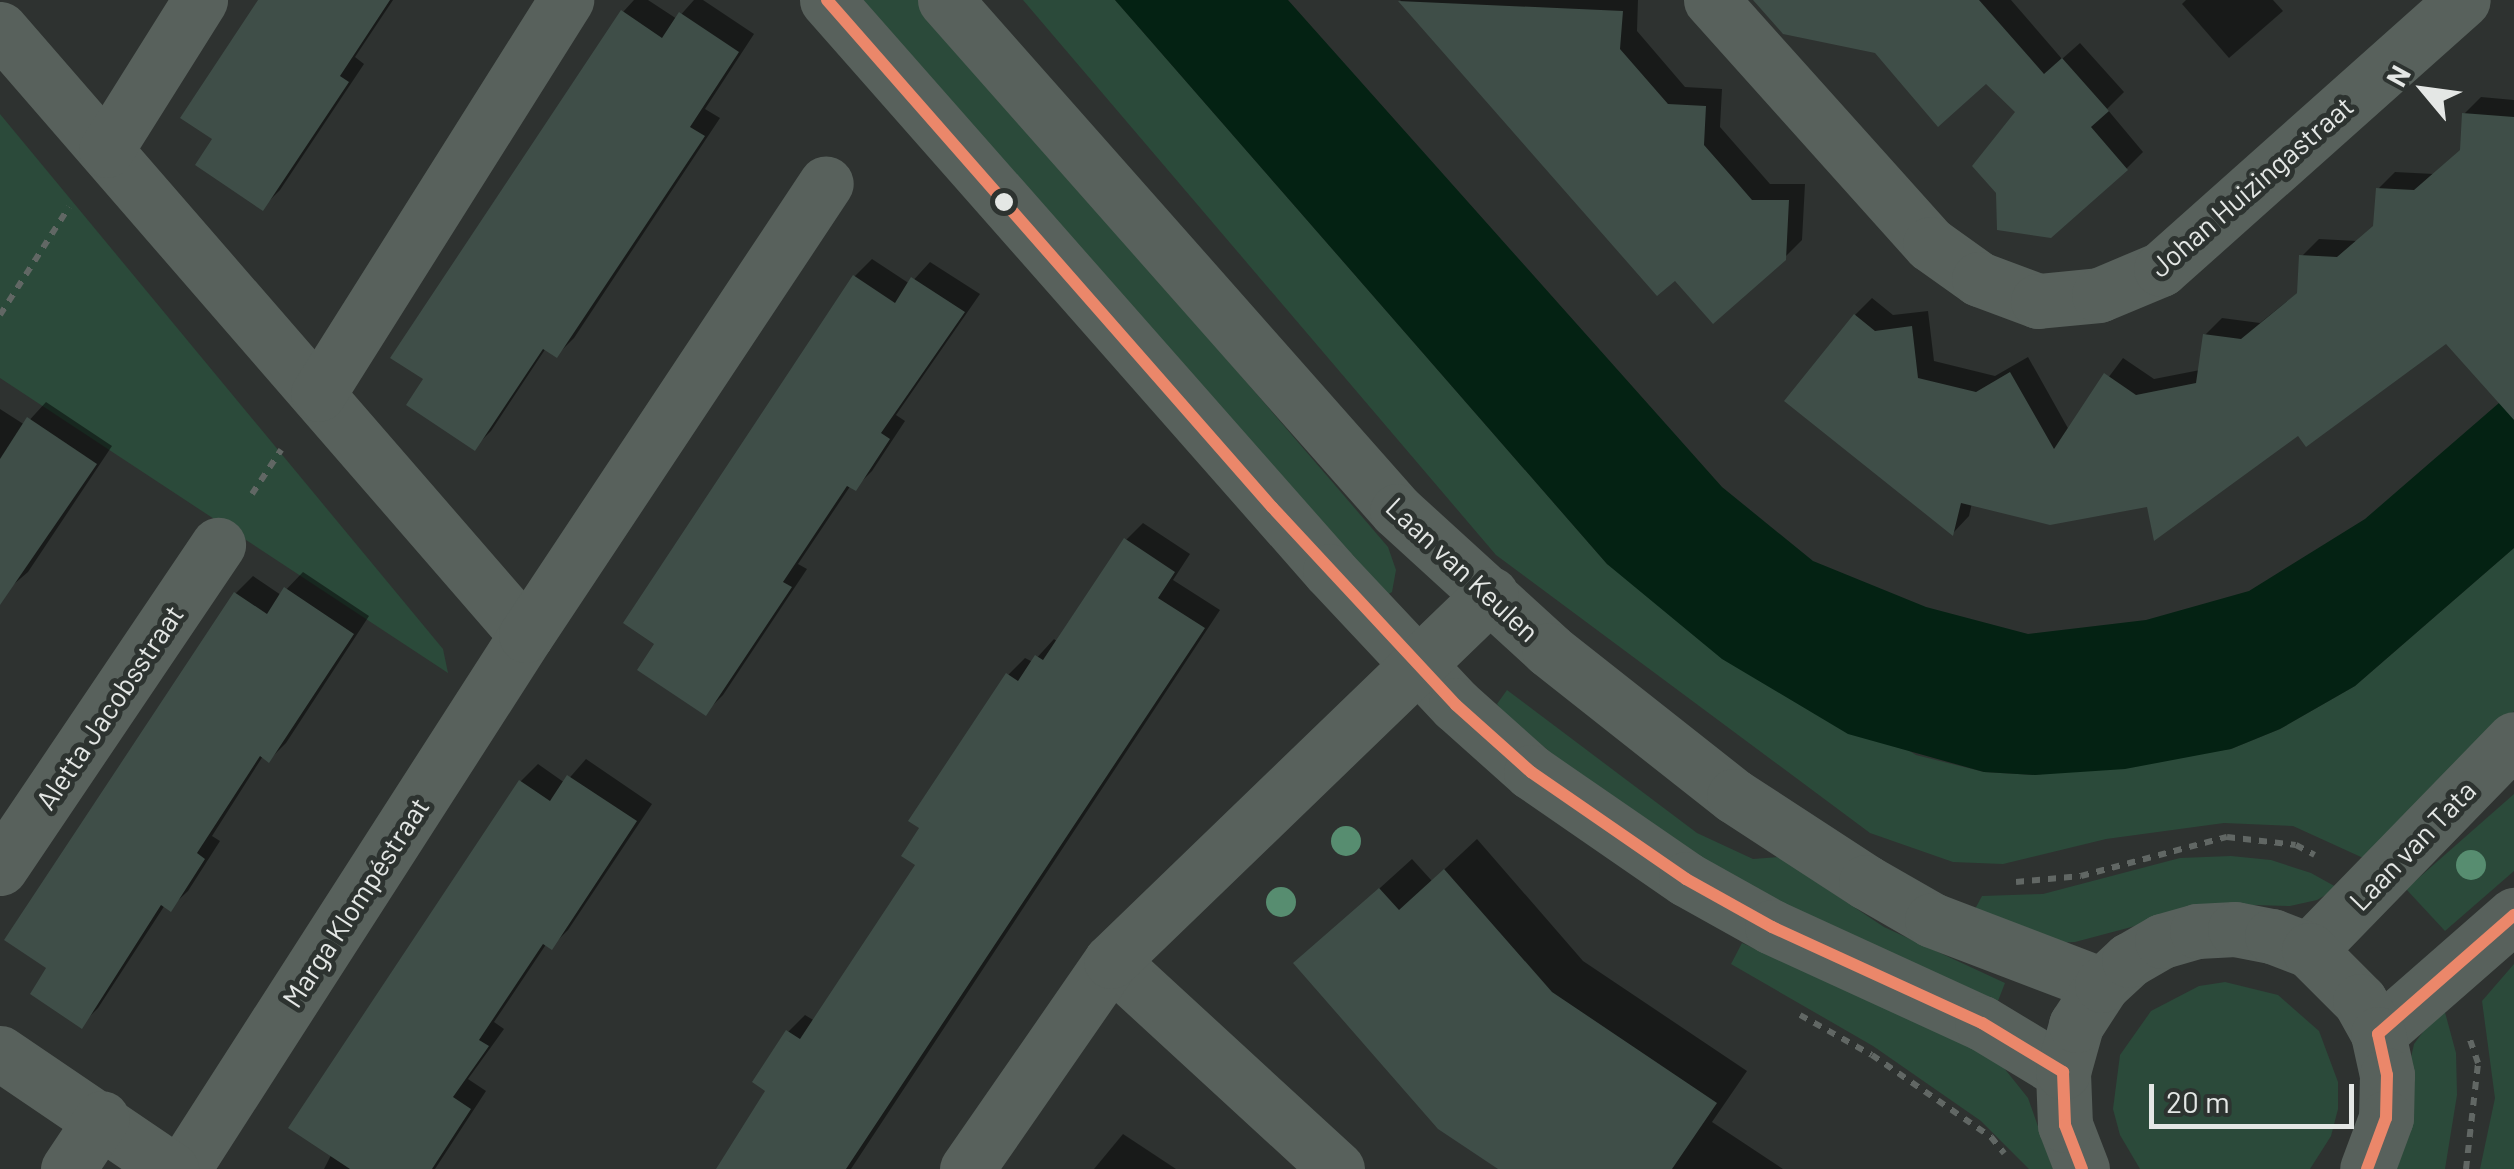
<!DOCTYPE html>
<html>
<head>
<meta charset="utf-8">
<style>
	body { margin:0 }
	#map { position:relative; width:2514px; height:1169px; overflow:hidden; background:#2e3230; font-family:Barlow,sans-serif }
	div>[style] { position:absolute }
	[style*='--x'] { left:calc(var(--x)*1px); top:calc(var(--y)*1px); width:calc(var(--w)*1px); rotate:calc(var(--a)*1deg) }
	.green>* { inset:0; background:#2b4a3a }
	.water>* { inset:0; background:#042213 }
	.shadow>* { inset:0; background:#0007 }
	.building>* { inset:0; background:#3f4e48 }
	.path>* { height:6px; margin-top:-3px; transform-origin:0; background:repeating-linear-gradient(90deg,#616764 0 8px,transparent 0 16px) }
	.minor>* { height:55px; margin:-27.5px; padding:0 27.5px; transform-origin:27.5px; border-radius:27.5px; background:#58615c }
	.bus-1>* { height:12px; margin:-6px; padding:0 6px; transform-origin:6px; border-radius:6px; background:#eb876a }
	.trees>* { width:30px; height:30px; margin:-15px; border-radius:50%; background:#578d70 }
	.dots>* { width:28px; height:28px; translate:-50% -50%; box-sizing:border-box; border:5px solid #2d3330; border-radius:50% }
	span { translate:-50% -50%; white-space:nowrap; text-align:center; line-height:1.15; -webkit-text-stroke:10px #2d3330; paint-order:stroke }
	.street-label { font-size:28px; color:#e4e7e5 }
	.north { position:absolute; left:2374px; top:40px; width:100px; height:100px; -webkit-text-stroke:8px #2d3330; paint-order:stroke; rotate:299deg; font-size:28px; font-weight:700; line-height:40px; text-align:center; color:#e4e7e5 }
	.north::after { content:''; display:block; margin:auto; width:35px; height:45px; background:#e4e7e5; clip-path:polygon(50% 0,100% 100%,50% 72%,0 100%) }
	.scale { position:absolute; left:2149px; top:1084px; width:205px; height:45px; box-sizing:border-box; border:5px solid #e4e7e5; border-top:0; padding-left:12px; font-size:30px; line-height:35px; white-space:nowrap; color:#e4e7e5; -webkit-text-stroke:8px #2d3330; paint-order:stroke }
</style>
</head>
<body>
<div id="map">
	<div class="green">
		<div style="clip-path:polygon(850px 0,919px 0,1388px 547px,1396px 570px,1392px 592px,1387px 595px)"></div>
		<div style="clip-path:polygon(1023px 0,1115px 0,1607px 564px,1916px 755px,1984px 772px,2035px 775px,2231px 749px,2280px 729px,2355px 686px,2514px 548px,2514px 711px,2436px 800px,2372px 862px,2293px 826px,2224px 823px,2106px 839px,2003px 864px,1953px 862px,1870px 833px,1496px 555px)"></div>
		<div style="clip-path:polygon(0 114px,443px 649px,448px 673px,0 378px)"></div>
		<div style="clip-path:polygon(1507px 690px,1697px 833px,1753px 859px,1779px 857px,1884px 927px,2005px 983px,1998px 1001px,1738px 886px,1633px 822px,1504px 713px,1497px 704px)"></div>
		<div style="clip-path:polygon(2514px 794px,2514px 871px,2445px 931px,2406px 889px)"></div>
		<div style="clip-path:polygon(2231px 856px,2271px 860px,2311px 873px,2338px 888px,2317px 900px,2290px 906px,2218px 904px,2075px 942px,2053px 943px,1975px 909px,1982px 896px,2043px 894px,2180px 858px)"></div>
		<div style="clip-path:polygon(1742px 943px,1980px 1047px,2000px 1063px,2028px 1098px,2053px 1169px,2029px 1169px,1981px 1121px,1873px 1046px,1731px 964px)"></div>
		<div style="clip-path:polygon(2514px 964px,2514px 1169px,2480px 1169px,2495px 1098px,2482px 1001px)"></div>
		<div style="clip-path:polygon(2225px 982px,2278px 995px,2319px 1031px,2338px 1082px,2338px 1109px,2331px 1136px,2310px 1169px,2140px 1169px,2120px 1135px,2113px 1109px,2120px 1055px,2151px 1011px,2199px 986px)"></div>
		<div style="clip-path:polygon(2443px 1005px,2456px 1053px,2457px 1095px,2445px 1169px,2386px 1169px,2414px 1044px)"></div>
	</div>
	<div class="water">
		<div style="clip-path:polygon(1115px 0,1288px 0,1722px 487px,1813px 561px,1926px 607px,2028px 634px,2146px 620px,2249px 591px,2365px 519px,2514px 390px,2514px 548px,2355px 686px,2280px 729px,2231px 749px,2125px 769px,2035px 775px,1984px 772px,1848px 734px,1722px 659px,1607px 564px)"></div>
	</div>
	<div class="shadow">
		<div style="clip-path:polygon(261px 0,393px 0,355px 57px,364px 64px,280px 190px,263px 207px,215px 138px)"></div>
		<div style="clip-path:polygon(634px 0,648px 0,677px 19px,694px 0,703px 0,754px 34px,705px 109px,720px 118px,574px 338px,557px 355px,546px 348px,491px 431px,474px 448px,623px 12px)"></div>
		<div style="clip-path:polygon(1400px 0,1638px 0,1637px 31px,1685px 87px,1722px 89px,1720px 127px,1770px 184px,1805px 184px,1802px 240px,1784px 258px,1676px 277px,1657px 293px)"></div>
		<div style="clip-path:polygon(1831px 0,2011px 0,2062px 59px,2080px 43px,2124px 92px,2107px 109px,2143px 152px,2126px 169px,1987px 81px)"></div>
		<div style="clip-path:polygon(2186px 0,2273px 0,2283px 11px,2229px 58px,2182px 4px)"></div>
		<div style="clip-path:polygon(2481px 97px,2514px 100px,2514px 375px,2446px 341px,2298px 432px,2149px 504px,1972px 503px,1969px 516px,1953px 533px,1855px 315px,1872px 298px,1893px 315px,1928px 311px,1934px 361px,1995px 376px,2028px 357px,2069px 430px,2123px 358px,2154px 379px,2200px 370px,2205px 335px,2222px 318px,2260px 323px,2300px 291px,2302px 256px,2319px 239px,2357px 241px,2376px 225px,2378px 189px,2395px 172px,2434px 174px,2462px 149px,2464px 114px)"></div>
		<div style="clip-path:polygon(872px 259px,910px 284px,930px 262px,980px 294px,896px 415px,905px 421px,872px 471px,855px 488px,851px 485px,798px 564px,807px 569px,723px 695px,706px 712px,855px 276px)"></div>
		<div style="clip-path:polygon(46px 402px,112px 446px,28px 572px,0 596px,0 409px,25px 425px)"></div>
		<div style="clip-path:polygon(1143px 523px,1190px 554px,1173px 580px,1220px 610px,851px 1169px,718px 1169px,769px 1091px,788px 1032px,805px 1015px,815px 1021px,919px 864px,1008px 675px,1025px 658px,1033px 662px,1054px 639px,1058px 642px,1126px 540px)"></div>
		<div style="clip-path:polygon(303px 572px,369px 616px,286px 743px,269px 760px,263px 756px,212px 836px,220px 841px,188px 891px,170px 908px,165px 905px,98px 1008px,81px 1025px,50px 968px,8px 940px,236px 593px,253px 576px,281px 595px)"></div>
		<div style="clip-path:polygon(586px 759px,652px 804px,568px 930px,551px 947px,547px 943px,494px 1022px,504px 1029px,468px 1079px,486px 1091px,435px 1169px,324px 1169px,521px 781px,538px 764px,565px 783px)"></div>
		<div style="clip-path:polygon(1477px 839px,1583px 961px,1747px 1071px,1712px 1122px,1783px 1169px,1503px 1169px,1297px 963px,1412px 859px,1432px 881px)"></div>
		<div style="clip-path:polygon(1123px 1134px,1176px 1169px,1094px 1169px)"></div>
	</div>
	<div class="building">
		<div style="clip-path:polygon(258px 0,390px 0,340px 76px,349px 82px,263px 211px,195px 165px,212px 139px,180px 118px)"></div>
		<div style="clip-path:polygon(1753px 0,1979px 0,2044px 74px,2062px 58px,2109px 111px,2091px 127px,2128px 170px,2051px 238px,1997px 230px,1996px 193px,1972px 166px,2015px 112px,1986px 84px,1938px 127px,1875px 53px,1783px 34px)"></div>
		<div style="clip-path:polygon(1398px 1px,1623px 11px,1620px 49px,1668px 104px,1706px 106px,1704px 145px,1733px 178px,1752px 200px,1789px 200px,1786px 260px,1713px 324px,1675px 281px,1657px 296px)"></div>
		<div style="clip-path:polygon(621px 10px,662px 38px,679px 12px,739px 52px,690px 127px,705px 136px,557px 358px,543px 349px,475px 451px,406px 405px,423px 379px,390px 358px)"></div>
		<div style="clip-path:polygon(2462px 113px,2514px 117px,2514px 420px,2446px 344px,2306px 447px,2298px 436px,2154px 541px,2147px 507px,2050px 525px,1961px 503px,1953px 536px,1784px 401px,1854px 314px,1875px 331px,1912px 326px,1918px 378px,1976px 392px,2010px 372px,2054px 449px,2104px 373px,2136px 395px,2196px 383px,2203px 334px,2241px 339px,2297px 293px,2299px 255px,2337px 257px,2373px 226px,2376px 188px,2414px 190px,2460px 150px)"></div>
		<div style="clip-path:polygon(853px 275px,895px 303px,911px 277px,965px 312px,881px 433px,890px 439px,856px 491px,847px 486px,783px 582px,792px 587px,706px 716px,637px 670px,654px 644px,623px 623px)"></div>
		<div style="clip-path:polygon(27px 417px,97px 464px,0 605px,0 459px)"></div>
		<div style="clip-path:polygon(1124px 538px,1175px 572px,1158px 598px,1205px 628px,846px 1169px,716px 1169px,765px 1091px,752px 1082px,786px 1030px,800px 1039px,915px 865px,901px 856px,919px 828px,908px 821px,1006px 673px,1018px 681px,1035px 655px,1043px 660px)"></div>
		<div style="clip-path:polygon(284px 587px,354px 634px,269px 763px,260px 756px,197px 853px,205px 859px,171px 912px,161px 905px,82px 1029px,30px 994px,46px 968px,4px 940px,234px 592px,267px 614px)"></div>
		<div style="clip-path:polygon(567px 775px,637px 821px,552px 950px,543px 944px,479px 1040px,489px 1046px,453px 1097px,471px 1109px,432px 1169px,350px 1169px,288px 1128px,519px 780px,550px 801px)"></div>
		<div style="clip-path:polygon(1444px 869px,1552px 992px,1717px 1103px,1672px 1169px,1498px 1169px,1438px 1129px,1293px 963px,1379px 888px,1399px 910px)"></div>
	</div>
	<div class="path">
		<div style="--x:0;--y:315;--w:128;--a:-57.4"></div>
		<div style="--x:252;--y:494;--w:53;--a:-56.6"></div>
		<div style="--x:2016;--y:882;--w:65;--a:-5.3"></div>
		<div style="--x:2081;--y:876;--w:151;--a:-15"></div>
		<div style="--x:2227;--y:837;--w:69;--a:6.6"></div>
		<div style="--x:2296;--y:845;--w:21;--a:28"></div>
		<div style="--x:1800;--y:1015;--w:82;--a:29.1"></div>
		<div style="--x:1872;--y:1055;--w:145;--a:34.6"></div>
		<div style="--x:1991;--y:1137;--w:21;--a:51"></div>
		<div style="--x:2466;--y:1169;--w:107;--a:-83.5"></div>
		<div style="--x:2478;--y:1063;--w:28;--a:-109"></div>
	</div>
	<div class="minor">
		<div style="--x:827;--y:0;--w:761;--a:48.62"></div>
		<div style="--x:1330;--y:571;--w:184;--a:46.8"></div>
		<div style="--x:1456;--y:705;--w:101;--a:41.8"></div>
		<div style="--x:1531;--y:772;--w:188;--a:34.6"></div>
		<div style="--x:1686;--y:879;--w:98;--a:29.2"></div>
		<div style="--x:1772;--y:927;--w:231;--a:24.6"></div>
		<div style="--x:1982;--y:1023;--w:95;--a:31.2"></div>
		<div style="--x:945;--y:0;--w:682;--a:48.51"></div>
		<div style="--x:1397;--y:511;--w:206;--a:42.4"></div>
		<div style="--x:1549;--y:650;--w:236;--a:38.3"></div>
		<div style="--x:1734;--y:796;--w:158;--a:33.1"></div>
		<div style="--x:1866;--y:882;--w:76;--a:29.9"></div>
		<div style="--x:1932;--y:920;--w:182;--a:20.9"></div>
		<div style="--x:1711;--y:0;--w:328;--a:48.1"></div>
		<div style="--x:1930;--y:244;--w:60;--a:35.5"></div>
		<div style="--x:1979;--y:279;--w:63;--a:20.4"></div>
		<div style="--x:2038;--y:301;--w:61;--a:-5.6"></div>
		<div style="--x:2099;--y:295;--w:67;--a:-22.8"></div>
		<div style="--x:2161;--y:269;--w:404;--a:-41.7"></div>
		<div style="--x:0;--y:29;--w:802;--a:49.04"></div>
		<div style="--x:526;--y:635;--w:635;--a:122.71"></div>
		<div style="--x:106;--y:150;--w:177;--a:-57.9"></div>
		<div style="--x:318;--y:394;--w:466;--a:-57.8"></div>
		<div style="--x:526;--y:635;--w:542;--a:-56.43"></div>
		<div style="--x:0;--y:868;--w:390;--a:-56"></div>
		<div style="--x:2309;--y:950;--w:294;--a:-45.8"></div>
		<div style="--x:1111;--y:961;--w:307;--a:42.6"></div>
		<div style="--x:2378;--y:1034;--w:181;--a:-41.2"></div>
		<div style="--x:0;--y:1053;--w:207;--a:34.2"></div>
		<div style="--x:68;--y:1169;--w:61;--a:-56.3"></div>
		<div style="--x:967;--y:1169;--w:253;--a:-55.3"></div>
		<div style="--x:1111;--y:961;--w:528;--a:-44"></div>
		<div style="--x:2082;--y:1169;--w:47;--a:-111.1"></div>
		<div style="--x:2065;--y:1125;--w:53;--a:-92.2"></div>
		<div style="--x:2063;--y:1072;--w:49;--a:-74.5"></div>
		<div style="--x:2076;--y:1025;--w:48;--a:-57"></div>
		<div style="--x:2102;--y:985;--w:37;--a:-43"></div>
		<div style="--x:2129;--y:960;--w:38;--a:-30"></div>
		<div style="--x:2162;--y:941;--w:36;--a:-16"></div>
		<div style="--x:2197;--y:931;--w:38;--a:-3"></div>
		<div style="--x:2235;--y:929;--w:38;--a:11"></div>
		<div style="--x:2272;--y:936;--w:40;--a:21"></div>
		<div style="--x:2309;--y:950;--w:72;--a:45"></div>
		<div style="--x:2360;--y:1001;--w:38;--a:61"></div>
		<div style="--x:2378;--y:1034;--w:42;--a:77.6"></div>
		<div style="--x:2387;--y:1075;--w:43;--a:91.3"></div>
		<div style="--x:2386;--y:1118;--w:54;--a:110.4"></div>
	</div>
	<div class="bus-1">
		<div style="--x:827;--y:0;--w:675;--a:48.73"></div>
		<div style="--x:1272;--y:507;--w:270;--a:47.1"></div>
		<div style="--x:1456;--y:705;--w:101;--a:41.8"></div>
		<div style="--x:1531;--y:772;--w:188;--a:34.6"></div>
		<div style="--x:1686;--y:879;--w:98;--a:29.2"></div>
		<div style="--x:1772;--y:927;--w:231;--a:24.6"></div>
		<div style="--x:1982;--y:1023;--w:95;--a:31.2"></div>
		<div style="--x:2063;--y:1072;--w:53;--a:87.8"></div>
		<div style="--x:2065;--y:1125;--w:47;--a:68.9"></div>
		<div style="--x:2367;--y:1169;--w:54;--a:-69.6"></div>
		<div style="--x:2386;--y:1118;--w:43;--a:-88.7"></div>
		<div style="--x:2387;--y:1075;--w:42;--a:-102.4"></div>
		<div style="--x:2378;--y:1034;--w:181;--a:-41.2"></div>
	</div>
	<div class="trees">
		<div style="left:1346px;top:841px"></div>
		<div style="left:2471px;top:865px"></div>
		<div style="left:1281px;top:902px"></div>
	</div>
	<div class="dots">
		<div style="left:1004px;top:202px;background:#e4e7e5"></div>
	</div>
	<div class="street-label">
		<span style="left:2251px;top:186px;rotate:-41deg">Johan Huizingastraat</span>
		<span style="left:1463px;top:569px;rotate:43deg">Laan van Keulen</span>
		<span style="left:109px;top:707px;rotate:-56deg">Aletta Jacobsstraat</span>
		<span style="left:2412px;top:845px;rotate:-46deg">Laan van Tata</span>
		<span style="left:355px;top:902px;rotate:-57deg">Marga Klompéstraat</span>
	</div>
	<div class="north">N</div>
	<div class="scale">20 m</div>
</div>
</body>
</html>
